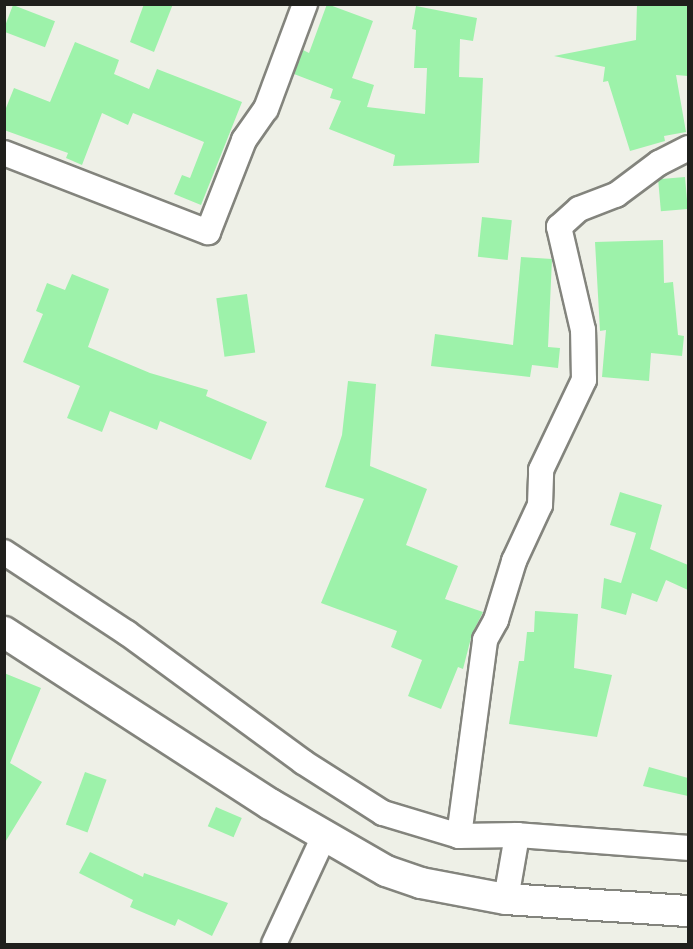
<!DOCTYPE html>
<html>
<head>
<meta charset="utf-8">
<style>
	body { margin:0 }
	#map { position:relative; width:693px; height:949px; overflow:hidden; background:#eef0e7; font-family:Raleway,sans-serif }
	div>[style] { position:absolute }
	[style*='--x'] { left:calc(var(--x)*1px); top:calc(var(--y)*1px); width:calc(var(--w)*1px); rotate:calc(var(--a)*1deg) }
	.building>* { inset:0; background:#9df2aa; transform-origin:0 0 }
	.roads { filter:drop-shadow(2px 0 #83847d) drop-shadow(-2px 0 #83847d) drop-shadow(0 2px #83847d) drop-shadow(0 -2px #83847d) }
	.minor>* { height:24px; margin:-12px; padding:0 12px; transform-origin:12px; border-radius:12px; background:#fff }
	.tertiary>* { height:30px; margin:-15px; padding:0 15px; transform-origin:15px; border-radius:15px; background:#fff }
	span { translate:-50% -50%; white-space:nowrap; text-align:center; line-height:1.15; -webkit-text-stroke:5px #eef0e7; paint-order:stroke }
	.frame { position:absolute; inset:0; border:6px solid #1f1f1c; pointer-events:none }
</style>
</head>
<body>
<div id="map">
	<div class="building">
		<div style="clip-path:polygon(144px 4px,173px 4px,154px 52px,130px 42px)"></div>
		<div style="clip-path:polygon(327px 4px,373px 21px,352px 78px,374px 85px,367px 107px,425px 114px,427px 68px,414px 68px,416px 30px,412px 29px,416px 6px,477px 18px,473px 41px,460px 39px,459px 77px,483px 78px,479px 163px,393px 166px,395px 155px,329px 129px,341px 101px,330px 98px,333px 89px,294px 74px,303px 50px,309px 53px)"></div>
		<div style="clip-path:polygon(637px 4px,688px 4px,688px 76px,676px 75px,686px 132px,664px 136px,665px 141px,630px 151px,608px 81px,603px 82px,605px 67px,554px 56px,636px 40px)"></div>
		<div style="left:13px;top:5px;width:45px;height:28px;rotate:21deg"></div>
		<div style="clip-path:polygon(75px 42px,119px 60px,114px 74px,149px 89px,157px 69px,242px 102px,201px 205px,174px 194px,182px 175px,190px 178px,204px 142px,133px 113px,128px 125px,102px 113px,82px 165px,66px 158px,68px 153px,4px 130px,4px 113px,14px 88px,50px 102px)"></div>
		<div style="left:685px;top:177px;width:32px;height:27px;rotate:85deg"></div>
		<div style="left:482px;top:217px;width:30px;height:40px;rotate:6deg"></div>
		<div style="clip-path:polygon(663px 240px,664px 283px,673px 282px,678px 335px,684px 336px,682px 356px,651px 353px,649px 381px,602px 377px,606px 330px,600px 331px,595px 242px)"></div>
		<div style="clip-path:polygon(521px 257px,552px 259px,548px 347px,560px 348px,558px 368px,532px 365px,530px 377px,431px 366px,435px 334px,513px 345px)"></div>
		<div style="clip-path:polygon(72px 274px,109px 289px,88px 347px,150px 373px,208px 390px,206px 396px,267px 422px,251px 460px,160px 421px,157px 430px,110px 411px,102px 432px,67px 418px,80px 386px,23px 362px,43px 314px,36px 311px,47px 283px,65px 290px)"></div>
		<div style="left:247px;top:294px;width:59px;height:31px;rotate:82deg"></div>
		<div style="clip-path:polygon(348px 381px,376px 384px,370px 466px,427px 489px,406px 545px,458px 566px,445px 599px,483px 612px,472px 634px,463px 669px,458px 667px,441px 709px,408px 696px,422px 660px,391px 647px,397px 631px,321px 603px,364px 499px,325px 487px,342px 435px)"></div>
		<div style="clip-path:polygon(620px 492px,662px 505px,650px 549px,688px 565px,688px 590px,666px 580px,657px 602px,632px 593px,626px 615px,601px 608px,604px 578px,621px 583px,636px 533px,610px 525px)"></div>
		<div style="clip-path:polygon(535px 611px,578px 614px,574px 668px,612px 675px,597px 737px,509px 724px,519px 661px,524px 661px,527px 632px,534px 632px)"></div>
		<div style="clip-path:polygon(4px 673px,41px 688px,10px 763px,42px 782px,4px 844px)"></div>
		<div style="clip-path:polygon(649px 767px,688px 778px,688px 796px,643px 786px)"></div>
		<div style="left:85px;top:772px;width:23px;height:56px;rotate:20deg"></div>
		<div style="left:216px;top:807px;width:28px;height:21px;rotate:23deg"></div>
		<div style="clip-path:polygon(90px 852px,143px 877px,144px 873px,228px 903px,212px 936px,178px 919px,175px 926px,130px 907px,133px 900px,79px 873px)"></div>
	</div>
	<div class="roads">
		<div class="minor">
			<div style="--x:4;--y:153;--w:219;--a:21.2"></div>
			<div style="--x:208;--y:232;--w:99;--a:-68.6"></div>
			<div style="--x:244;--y:140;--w:38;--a:-55"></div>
			<div style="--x:266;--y:109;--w:112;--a:-69.6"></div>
			<div style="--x:4;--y:552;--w:147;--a:33.4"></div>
			<div style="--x:127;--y:633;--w:218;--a:36.2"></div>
			<div style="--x:303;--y:762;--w:95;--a:32.5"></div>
			<div style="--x:383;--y:813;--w:79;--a:16.8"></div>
			<div style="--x:517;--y:835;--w:58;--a:179"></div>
			<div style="--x:459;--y:836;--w:198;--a:-82.4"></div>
			<div style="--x:485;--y:640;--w:23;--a:-61"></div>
			<div style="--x:496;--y:620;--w:62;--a:-73"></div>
			<div style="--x:514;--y:561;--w:62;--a:-65.1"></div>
			<div style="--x:540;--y:505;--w:35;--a:-88"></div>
			<div style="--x:541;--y:470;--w:100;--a:-64.5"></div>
			<div style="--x:584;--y:380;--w:50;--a:-91.1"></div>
			<div style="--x:583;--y:330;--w:106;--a:-103.1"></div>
			<div style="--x:559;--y:227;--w:27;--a:-42"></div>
			<div style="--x:579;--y:209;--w:40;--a:-21"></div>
			<div style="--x:616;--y:195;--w:54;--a:-36.7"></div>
			<div style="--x:659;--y:163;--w:33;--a:-27"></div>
			<div style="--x:506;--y:899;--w:65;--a:-80.2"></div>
			<div style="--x:517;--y:835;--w:171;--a:4.3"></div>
			<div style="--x:274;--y:944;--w:121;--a:-65.1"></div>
		</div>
		<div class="tertiary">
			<div style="--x:4;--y:632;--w:317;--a:32.9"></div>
			<div style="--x:270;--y:804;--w:134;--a:30"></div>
			<div style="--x:386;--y:871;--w:37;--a:19"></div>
			<div style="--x:421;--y:883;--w:86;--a:10.7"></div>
			<div style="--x:506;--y:899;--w:182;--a:3.8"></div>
		</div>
	</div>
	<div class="frame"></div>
</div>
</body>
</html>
